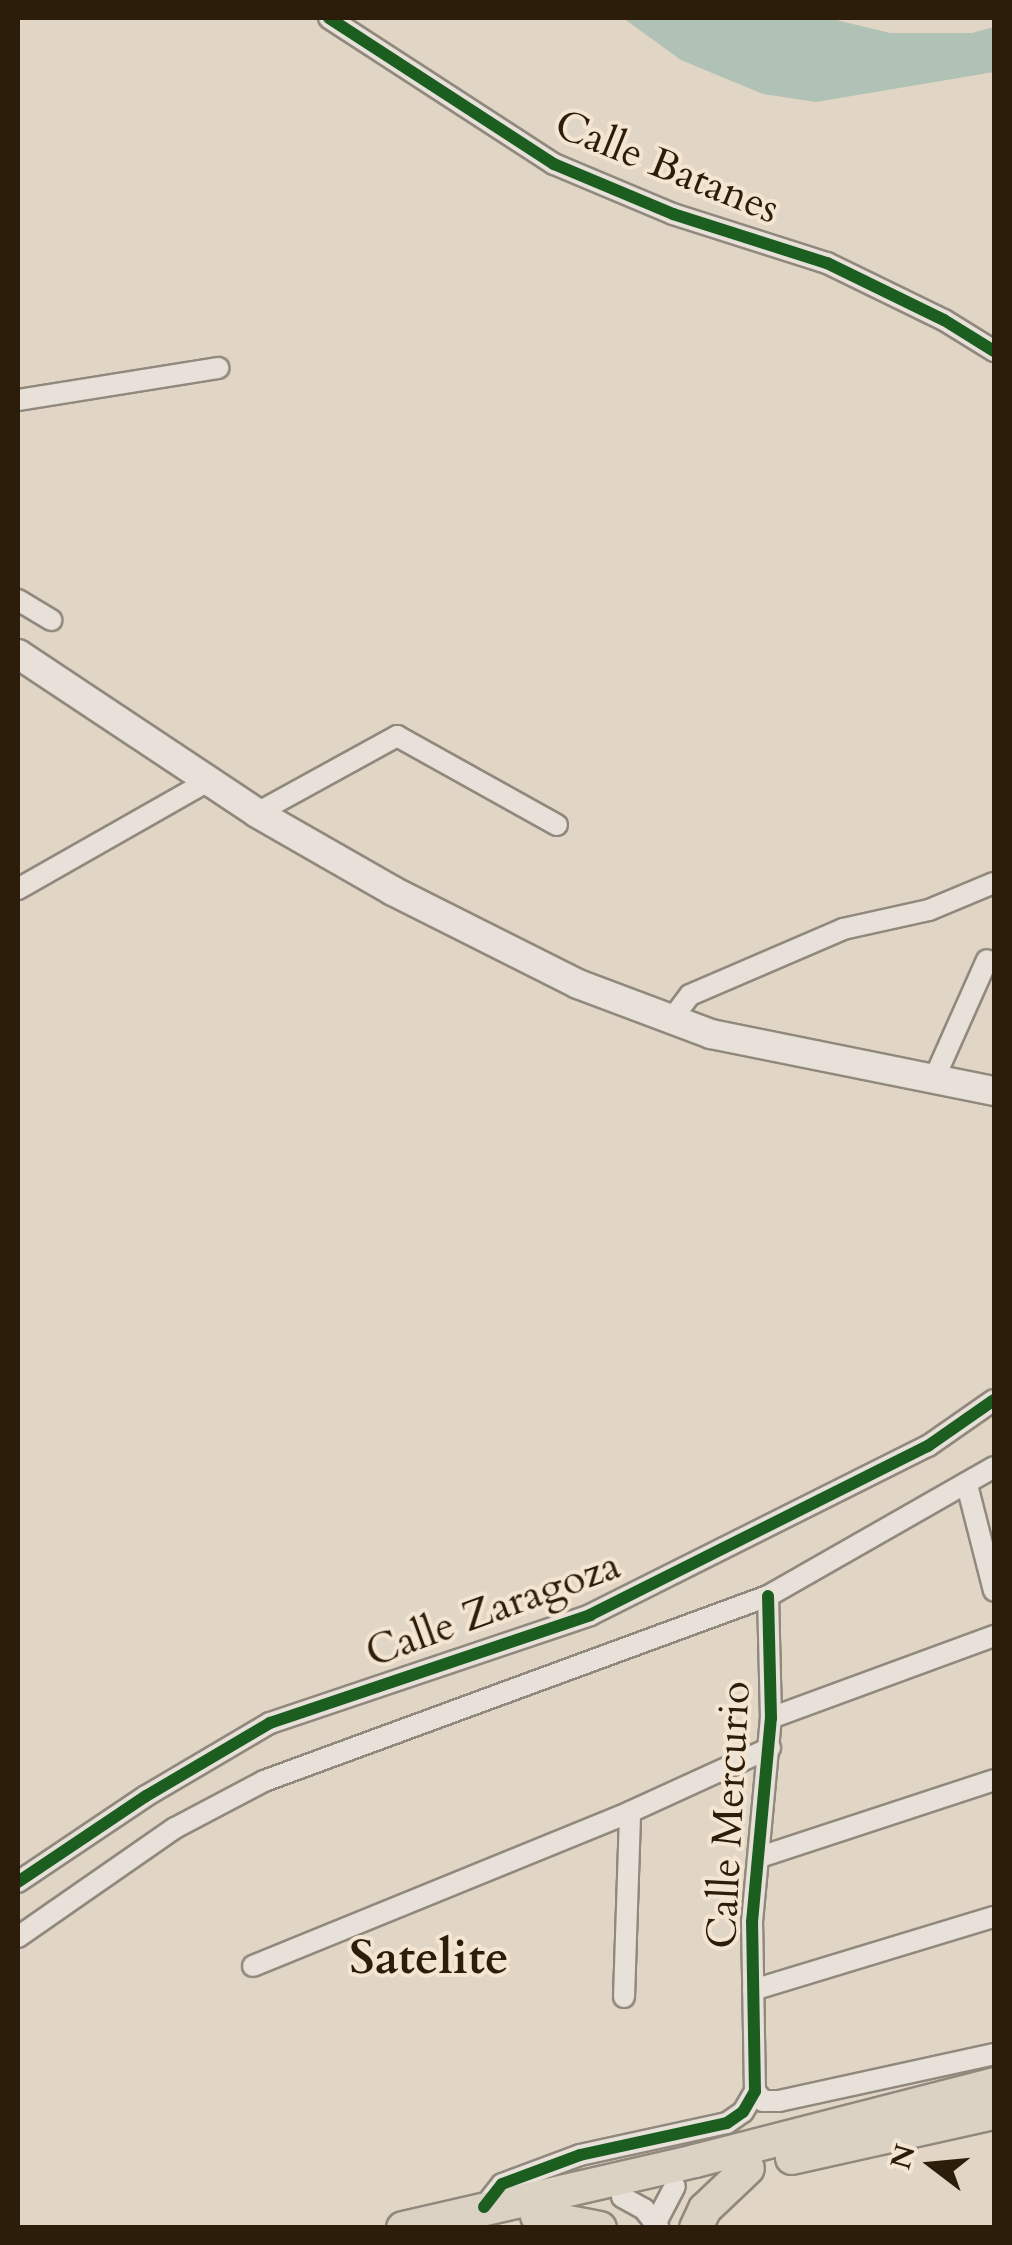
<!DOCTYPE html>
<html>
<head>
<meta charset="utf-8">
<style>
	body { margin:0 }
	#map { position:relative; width:1012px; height:2245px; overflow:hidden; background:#e1d5c5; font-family:Cardo,serif }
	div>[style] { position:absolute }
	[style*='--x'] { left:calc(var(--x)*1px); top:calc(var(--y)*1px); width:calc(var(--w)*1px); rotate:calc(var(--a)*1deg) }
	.water>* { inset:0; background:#afc2b5 }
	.roads { filter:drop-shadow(2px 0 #91897d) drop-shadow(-2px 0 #91897d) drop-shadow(0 2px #91897d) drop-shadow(0 -2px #91897d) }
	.minor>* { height:20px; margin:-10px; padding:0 10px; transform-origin:10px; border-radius:10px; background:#e7e1d9 }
	.secondary>* { height:28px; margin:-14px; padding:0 14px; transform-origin:14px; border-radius:14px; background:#e7e1d9 }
	.primary>* { height:32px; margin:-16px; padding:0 16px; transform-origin:16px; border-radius:16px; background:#dbd2c4 }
	.cycleway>* { height:12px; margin:-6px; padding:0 6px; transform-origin:6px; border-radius:6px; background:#1b5e20 }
	span { translate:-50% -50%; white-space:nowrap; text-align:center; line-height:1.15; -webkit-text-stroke:8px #f3e5d2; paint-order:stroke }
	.street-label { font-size:42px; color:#2b1d0a }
	.quarter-label { font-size:48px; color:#2b1d0a; font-weight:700 }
	.frame { position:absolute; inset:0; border:20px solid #2b1d0a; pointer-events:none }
	.north { position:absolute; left:882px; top:2115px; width:100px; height:100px; -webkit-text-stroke:8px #f3e5d2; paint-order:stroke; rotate:286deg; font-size:28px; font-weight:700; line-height:40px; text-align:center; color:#2b1d0a }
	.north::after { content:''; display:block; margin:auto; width:35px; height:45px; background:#2b1d0a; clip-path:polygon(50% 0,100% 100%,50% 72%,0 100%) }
</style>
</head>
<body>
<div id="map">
	<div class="water">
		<div style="clip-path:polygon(623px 18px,828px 18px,890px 33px,972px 33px,994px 27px,994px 72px,816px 102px,763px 94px,681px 60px)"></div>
	</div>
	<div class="roads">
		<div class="minor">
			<div style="--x:329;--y:18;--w:268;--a:33"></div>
			<div style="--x:554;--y:164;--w:129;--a:22.8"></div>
			<div style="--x:673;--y:214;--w:162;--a:17.7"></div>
			<div style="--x:827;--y:263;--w:130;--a:26"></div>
			<div style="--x:944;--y:320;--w:59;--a:31.8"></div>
			<div style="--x:18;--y:400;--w:203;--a:-9.1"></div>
			<div style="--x:18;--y:600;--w:39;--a:31"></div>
			<div style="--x:257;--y:813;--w:160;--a:-28.8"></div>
			<div style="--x:397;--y:736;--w:183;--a:29.1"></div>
			<div style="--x:18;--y:889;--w:221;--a:-29.6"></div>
			<div style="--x:671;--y:1020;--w:31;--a:-53"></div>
			<div style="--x:690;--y:995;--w:167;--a:-23.3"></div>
			<div style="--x:843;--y:929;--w:88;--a:-12.5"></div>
			<div style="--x:929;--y:910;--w:70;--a:-22.6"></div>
			<div style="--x:934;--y:1079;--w:130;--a:-66"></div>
			<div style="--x:967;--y:1485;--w:109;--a:75.7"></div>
			<div style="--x:771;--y:1718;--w:238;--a:-20.2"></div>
			<div style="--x:760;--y:1857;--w:246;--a:-18.2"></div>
			<div style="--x:18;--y:1882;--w:154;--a:-33.9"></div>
			<div style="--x:146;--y:1796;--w:144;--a:-30.5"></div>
			<div style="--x:270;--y:1723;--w:338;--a:-18.6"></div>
			<div style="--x:590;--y:1615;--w:378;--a:-26.6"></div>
			<div style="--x:928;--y:1446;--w:80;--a:-34.9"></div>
			<div style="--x:18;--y:1937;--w:191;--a:-34.8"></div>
			<div style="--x:175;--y:1828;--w:101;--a:-27.8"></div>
			<div style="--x:264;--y:1781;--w:537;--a:-20.16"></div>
			<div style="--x:768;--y:1596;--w:260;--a:-29.7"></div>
			<div style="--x:253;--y:1966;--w:407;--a:-22.2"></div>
			<div style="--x:630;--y:1812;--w:154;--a:-24.6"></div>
			<div style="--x:753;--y:1990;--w:252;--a:-16.9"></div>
			<div style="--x:624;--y:1997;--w:185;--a:-88.1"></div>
			<div style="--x:755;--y:2091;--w:13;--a:51"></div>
			<div style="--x:763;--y:2101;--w:16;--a:0"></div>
			<div style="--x:779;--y:2101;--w:220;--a:-12.3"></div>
			<div style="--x:622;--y:2197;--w:25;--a:29"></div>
			<div style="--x:644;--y:2209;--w:24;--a:52"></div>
			<div style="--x:484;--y:2207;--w:29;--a:-52"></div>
			<div style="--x:502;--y:2184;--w:83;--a:-20.4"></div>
			<div style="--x:580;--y:2155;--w:150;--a:-12.3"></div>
			<div style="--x:727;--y:2123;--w:19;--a:-35"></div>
			<div style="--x:743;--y:2112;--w:24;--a:-60"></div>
			<div style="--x:755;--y:2091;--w:169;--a:-91"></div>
			<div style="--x:752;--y:1922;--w:205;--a:-84.7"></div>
			<div style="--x:771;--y:1718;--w:122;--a:-91.4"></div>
			<div style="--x:653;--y:2228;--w:47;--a:-62.4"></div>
		</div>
		<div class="secondary">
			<div style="--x:18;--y:654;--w:287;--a:33.6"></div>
			<div style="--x:257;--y:813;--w:157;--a:29.8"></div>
			<div style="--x:393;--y:891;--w:207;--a:26.7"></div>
			<div style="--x:578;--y:984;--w:142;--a:20.6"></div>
			<div style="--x:711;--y:1034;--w:289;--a:11.4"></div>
		</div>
		<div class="primary">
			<div style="--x:792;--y:2158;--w:207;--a:-12.6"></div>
			<div style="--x:537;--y:2216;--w:64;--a:10.8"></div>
			<div style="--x:403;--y:2228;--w:300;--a:-12.9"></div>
			<div style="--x:695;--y:2161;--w:309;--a:-14.4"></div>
			<div style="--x:696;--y:2228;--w:21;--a:-65"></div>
			<div style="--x:705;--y:2209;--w:59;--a:-43.6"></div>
		</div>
	</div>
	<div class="cycleway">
		<div style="--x:329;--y:18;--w:268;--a:33"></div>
		<div style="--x:554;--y:164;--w:129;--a:22.8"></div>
		<div style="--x:673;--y:214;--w:162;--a:17.7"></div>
		<div style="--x:827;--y:263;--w:130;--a:26"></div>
		<div style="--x:944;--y:320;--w:59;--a:31.8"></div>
		<div style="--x:18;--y:1882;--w:154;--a:-33.9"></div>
		<div style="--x:146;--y:1796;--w:144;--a:-30.5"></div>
		<div style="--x:270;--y:1723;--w:338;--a:-18.6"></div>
		<div style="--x:590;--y:1615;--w:378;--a:-26.6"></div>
		<div style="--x:928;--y:1446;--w:80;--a:-34.9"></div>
		<div style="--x:484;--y:2207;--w:29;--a:-52"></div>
		<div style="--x:502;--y:2184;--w:83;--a:-20.4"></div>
		<div style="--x:580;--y:2155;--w:150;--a:-12.3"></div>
		<div style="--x:727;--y:2123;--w:19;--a:-35"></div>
		<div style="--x:743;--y:2112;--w:24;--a:-60"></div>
		<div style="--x:755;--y:2091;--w:169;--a:-91"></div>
		<div style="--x:752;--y:1922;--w:205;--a:-84.7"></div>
		<div style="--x:771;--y:1718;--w:122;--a:-91.4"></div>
	</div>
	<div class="street-label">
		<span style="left:667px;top:167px;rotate:22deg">Calle Batanes</span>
		<span style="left:493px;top:1609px;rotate:-20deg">Calle Zaragoza</span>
		<span style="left:729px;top:1815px;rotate:-87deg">Calle Mercurio</span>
	</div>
	<div class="quarter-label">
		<span style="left:429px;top:1958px">Satelite</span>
	</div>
	<div class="frame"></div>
	<div class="north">N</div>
</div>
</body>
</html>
